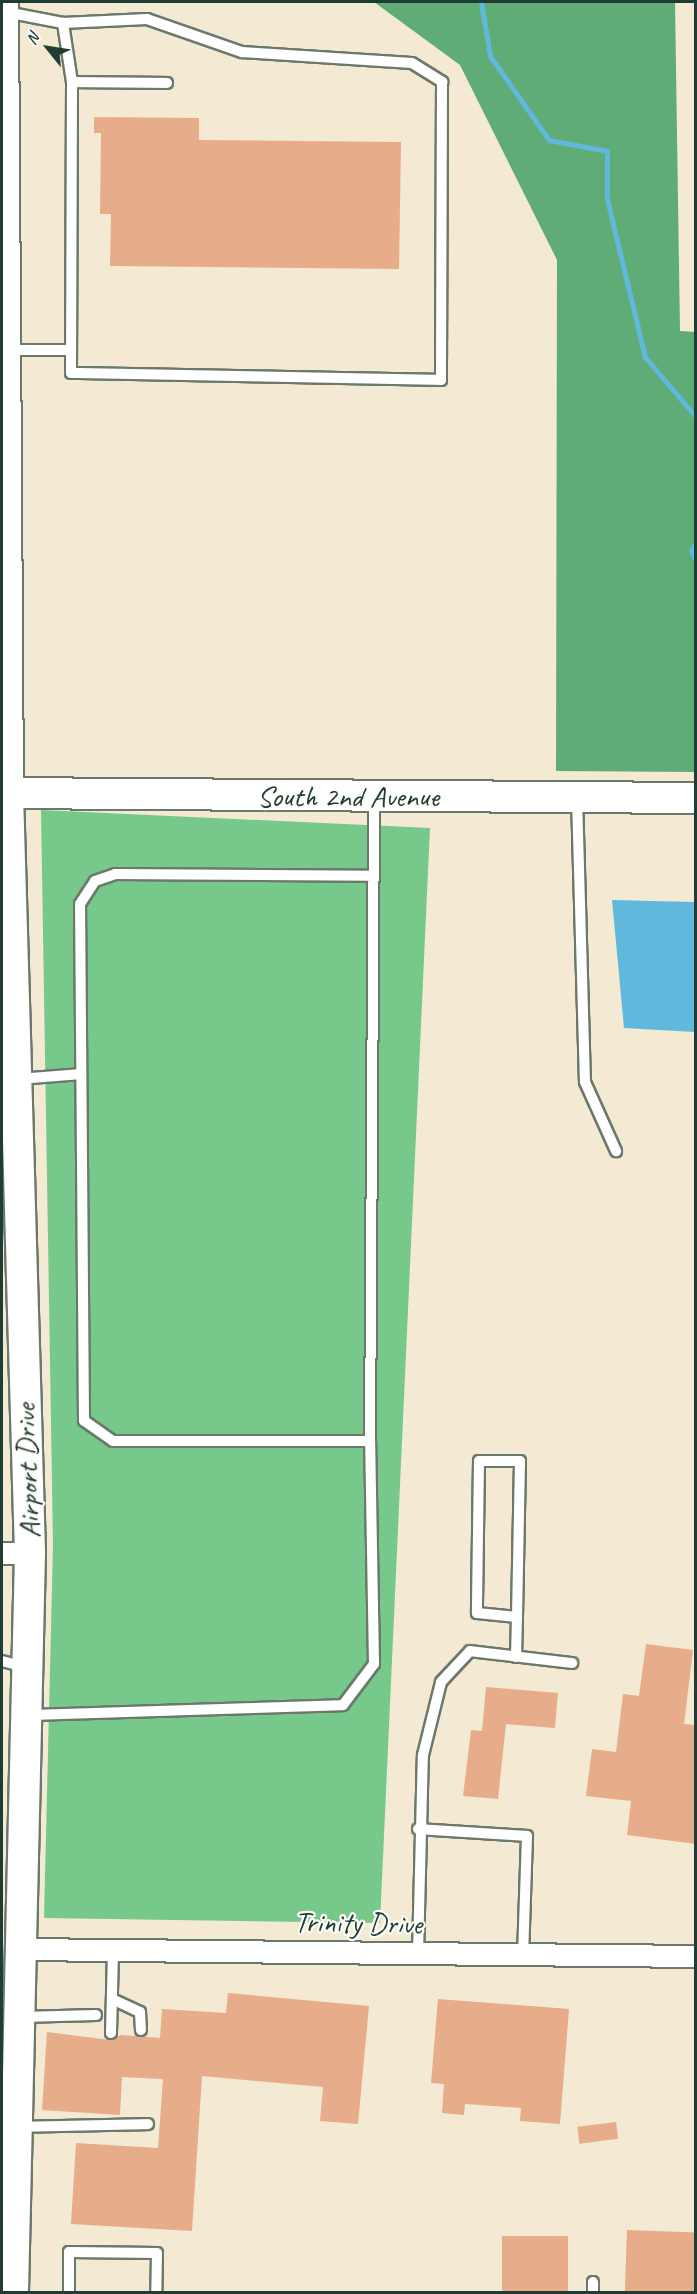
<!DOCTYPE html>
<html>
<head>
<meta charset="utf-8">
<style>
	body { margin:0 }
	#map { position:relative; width:697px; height:2294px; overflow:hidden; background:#f4e9d3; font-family:Caveat,sans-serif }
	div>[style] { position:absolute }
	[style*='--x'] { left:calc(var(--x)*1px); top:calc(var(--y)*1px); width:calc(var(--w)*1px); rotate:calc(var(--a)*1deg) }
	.green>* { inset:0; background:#76c88b }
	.forest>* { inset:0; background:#60ac77 }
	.water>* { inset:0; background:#60b8dd }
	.stream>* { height:5px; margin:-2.5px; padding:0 2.5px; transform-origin:2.5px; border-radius:2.5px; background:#60b8dd }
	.building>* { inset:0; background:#e7ac89; transform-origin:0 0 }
	.roads { filter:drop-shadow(2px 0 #6a796c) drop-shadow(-2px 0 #6a796c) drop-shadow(0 2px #6a796c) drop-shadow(0 -2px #6a796c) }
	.lane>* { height:10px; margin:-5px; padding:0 5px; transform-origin:5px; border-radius:5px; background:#fff }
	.street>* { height:21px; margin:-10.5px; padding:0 10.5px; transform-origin:10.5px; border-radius:10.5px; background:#fff }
	.secondary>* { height:30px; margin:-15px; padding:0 15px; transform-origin:15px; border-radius:15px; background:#fff }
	span { translate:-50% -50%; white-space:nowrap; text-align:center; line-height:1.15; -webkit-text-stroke:4.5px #fdfcf7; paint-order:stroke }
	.street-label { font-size:30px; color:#1f3d34 }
	.frame { position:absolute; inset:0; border:3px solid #1f3d34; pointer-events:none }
	.north { position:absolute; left:18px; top:18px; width:60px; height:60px; -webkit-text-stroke:4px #fdfcf7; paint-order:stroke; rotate:300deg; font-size:16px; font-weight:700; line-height:24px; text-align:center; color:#1f3d34 }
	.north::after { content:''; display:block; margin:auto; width:21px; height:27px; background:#1f3d34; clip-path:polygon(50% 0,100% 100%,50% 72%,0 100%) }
</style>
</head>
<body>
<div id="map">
	<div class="green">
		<div style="clip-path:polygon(41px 810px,430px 828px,380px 1923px,44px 1918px,53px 1546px)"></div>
	</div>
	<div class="forest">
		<div style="clip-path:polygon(374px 2px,675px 2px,680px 331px,696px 332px,695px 772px,556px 771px,557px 260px,460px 65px)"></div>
	</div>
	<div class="water">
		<div style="clip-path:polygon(612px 900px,695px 902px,695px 1032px,624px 1028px)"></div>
	</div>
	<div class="stream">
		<div style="--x:481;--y:2;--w:55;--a:80.5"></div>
		<div style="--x:490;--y:56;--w:103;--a:54.9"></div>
		<div style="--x:549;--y:140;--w:59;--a:10.7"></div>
		<div style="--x:607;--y:151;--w:48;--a:90"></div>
		<div style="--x:607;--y:199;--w:163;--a:76.5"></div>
		<div style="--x:645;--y:357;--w:79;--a:49.6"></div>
		<div style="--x:696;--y:542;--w:9;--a:122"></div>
		<div style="--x:691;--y:550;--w:13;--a:67"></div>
	</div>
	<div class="building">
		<div style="clip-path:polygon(94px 117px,199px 118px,199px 140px,401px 142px,399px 269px,110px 266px,111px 214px,100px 214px,101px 133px,94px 133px)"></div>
		<div style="clip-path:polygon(646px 1644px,693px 1650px,684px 1724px,696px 1725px,696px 1844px,627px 1835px,631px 1801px,586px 1796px,592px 1749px,616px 1752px,623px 1694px,639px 1696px)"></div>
		<div style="clip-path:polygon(486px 1687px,558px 1693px,555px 1728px,506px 1724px,498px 1799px,463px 1796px,471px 1730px,482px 1731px)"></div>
		<div style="clip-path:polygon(228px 1993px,369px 2006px,358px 2124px,320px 2121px,323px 2087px,202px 2076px,192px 2231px,71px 2224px,76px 2143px,158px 2148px,163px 2079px,122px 2077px,120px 2115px,42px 2110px,47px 2032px,110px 2040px,121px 2035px,160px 2038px,162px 2009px,226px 2013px)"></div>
		<div style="clip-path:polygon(438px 1999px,569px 2009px,560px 2124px,520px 2121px,521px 2108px,465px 2104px,464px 2115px,442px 2113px,444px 2084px,431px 2083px)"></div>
		<div style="left:616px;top:2122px;width:17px;height:39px;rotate:83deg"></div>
		<div style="left:627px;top:2230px;width:69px;height:62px;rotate:2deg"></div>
		<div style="left:502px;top:2236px;width:66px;height:56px"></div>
	</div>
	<div class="roads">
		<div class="lane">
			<div style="--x:6;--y:12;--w:58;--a:10.9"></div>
			<div style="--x:63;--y:23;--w:84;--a:-2.7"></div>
			<div style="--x:147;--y:19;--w:101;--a:19.2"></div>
			<div style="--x:242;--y:52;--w:170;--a:3.7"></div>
			<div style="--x:412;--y:63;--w:36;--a:32"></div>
			<div style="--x:442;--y:82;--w:298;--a:90.2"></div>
			<div style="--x:441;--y:380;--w:370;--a:-178.9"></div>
			<div style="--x:71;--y:373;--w:291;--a:-89.8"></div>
			<div style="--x:72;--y:82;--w:60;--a:-98.7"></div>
			<div style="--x:72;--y:82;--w:95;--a:0.6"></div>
			<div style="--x:8;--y:350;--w:62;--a:0"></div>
			<div style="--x:577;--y:797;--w:285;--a:88.4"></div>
			<div style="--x:585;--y:1082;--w:76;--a:65.8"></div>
			<div style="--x:17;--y:1079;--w:63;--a:-4.5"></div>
			<div style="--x:370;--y:1441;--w:257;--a:180"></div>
			<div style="--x:113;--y:1441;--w:35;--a:-145"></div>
			<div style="--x:84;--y:1421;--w:517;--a:-90.44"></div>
			<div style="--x:80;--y:904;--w:27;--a:-57"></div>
			<div style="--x:95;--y:881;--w:21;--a:-19"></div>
			<div style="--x:115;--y:874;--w:257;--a:0.4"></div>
			<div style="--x:516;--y:1657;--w:40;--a:-88.6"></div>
			<div style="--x:517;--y:1617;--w:156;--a:-88.9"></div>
			<div style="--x:520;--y:1461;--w:41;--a:180"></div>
			<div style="--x:479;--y:1461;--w:152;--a:90.8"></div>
			<div style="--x:477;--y:1613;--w:40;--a:5.7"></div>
			<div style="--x:2;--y:1661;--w:23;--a:15"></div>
			<div style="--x:29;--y:1715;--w:314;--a:-1.8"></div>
			<div style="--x:343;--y:1705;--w:51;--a:-52.9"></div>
			<div style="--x:374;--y:1664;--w:223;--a:-91"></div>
			<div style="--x:370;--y:1441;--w:643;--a:-89.64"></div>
			<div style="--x:418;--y:1829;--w:109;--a:3.7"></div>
			<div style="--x:527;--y:1836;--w:119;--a:91.9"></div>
			<div style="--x:418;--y:1954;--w:199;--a:-88.6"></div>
			<div style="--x:423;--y:1755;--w:75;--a:-76.1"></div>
			<div style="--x:441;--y:1682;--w:42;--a:-46.9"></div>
			<div style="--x:470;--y:1651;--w:103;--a:6.7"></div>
			<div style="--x:112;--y:1999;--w:31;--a:25"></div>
			<div style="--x:140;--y:2012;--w:18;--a:87"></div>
			<div style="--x:21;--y:2017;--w:75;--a:-1.5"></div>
			<div style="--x:111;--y:2033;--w:83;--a:-88.6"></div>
			<div style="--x:19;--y:2127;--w:129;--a:-1.3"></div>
			<div style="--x:69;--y:2292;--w:40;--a:-90"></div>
			<div style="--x:69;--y:2252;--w:88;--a:0.7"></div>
			<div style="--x:157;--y:2253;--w:39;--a:91"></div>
			<div style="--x:593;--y:2292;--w:10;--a:-90"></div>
		</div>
		<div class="street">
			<div style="--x:2;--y:1553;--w:28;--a:0"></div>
			<div style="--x:19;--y:1949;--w:677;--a:0.59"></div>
		</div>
		<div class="secondary">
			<div style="--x:3;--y:2;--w:792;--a:89.64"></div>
			<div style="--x:8;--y:794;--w:759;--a:88.34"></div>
			<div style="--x:30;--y:1553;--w:739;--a:91.32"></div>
			<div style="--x:2;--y:793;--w:694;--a:0.41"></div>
		</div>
	</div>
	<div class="street-label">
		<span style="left:348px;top:796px">South 2nd Avenue</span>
		<span style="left:27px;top:1471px;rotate:-92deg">Airport Drive</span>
		<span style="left:358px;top:1923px;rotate:1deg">Trinity Drive</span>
	</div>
	<div class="frame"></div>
	<div class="north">N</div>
</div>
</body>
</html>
